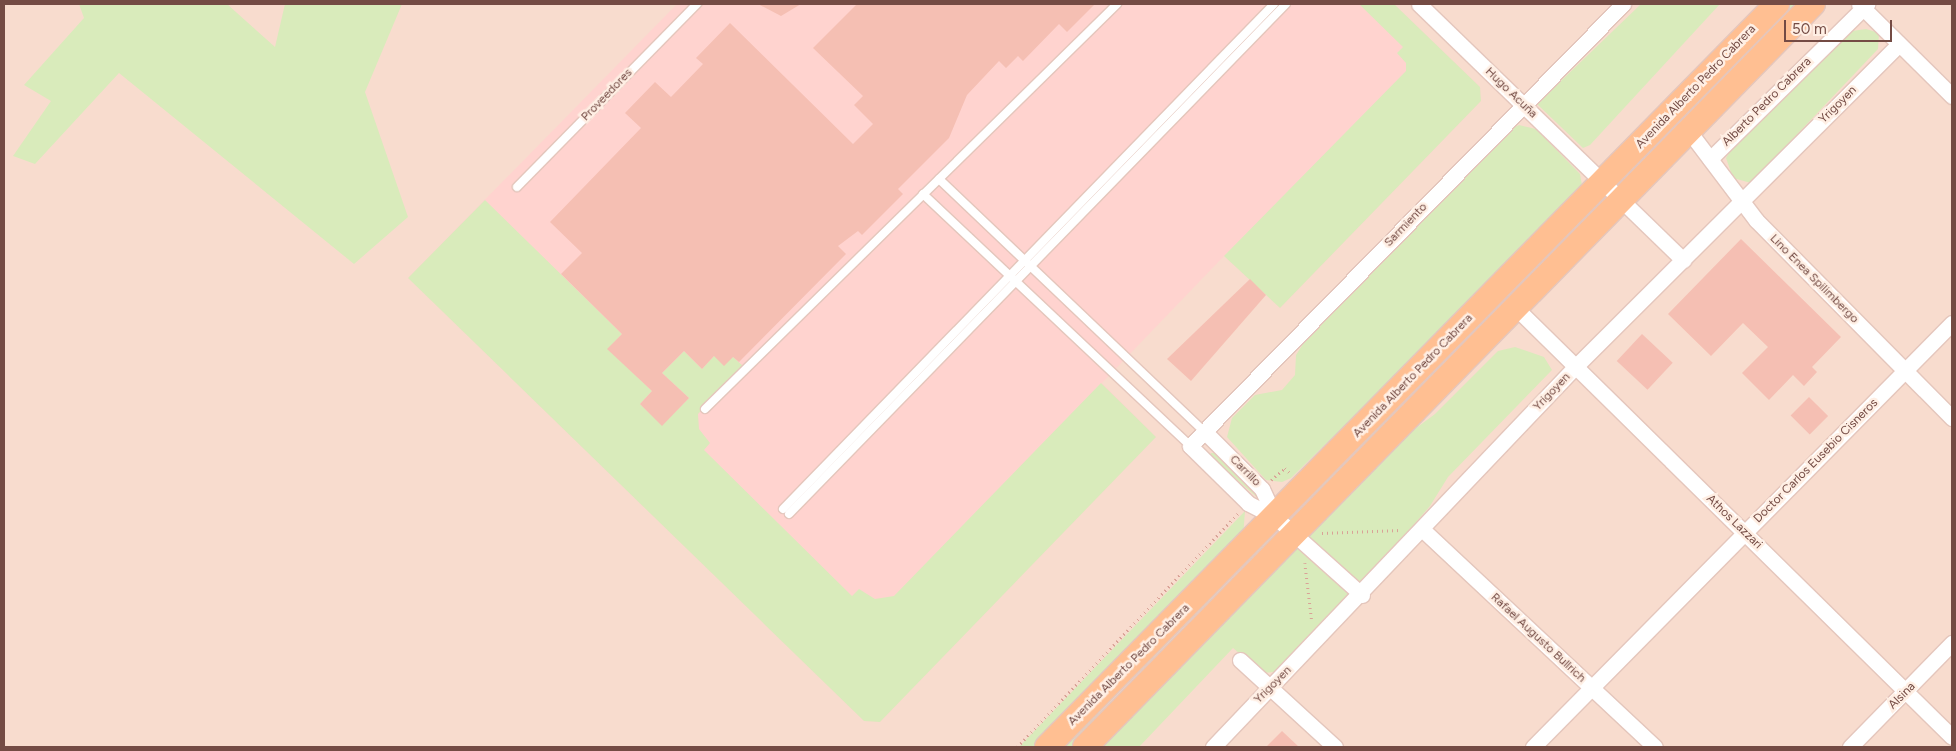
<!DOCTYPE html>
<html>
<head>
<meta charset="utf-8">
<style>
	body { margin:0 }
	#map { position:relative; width:1956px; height:751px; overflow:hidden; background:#feeadd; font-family:Figtree,sans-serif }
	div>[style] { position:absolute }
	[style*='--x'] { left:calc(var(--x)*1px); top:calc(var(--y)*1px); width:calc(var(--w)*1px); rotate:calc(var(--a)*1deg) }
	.residential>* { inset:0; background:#f8dcce; transform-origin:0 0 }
	.commercial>* { inset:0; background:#ffd3cf }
	.green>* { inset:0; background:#d9ebbb }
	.building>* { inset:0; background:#f5bfb3; transform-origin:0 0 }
	.path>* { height:2.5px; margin-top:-1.25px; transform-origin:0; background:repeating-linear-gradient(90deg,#d9a297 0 1px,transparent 0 5px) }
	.roads { filter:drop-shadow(1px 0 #e4c6bc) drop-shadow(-1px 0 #e4c6bc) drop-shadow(0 1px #e4c6bc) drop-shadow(0 -1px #e4c6bc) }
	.lane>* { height:8px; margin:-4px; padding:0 4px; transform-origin:4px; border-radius:4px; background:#fff }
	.street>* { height:15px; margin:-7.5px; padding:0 7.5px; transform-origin:7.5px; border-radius:7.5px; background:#fff }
	.primary>* { height:24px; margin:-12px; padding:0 12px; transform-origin:12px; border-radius:12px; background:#ffbf92 }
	span { translate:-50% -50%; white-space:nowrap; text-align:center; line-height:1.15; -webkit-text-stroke:5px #ffefe4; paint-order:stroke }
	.street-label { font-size:12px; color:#744b44 }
	.frame { position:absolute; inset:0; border:5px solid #744b44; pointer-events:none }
	.scale { position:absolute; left:1784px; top:20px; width:108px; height:22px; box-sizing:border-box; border:2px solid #744b44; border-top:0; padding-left:6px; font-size:15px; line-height:18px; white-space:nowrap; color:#744b44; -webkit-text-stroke:4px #ffefe4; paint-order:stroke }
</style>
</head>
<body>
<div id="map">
	<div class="residential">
		<div style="left:4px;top:4px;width:1948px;height:743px"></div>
	</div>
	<div class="commercial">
		<div style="clip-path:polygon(677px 4px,1394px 4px,1480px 87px,1481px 101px,1280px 308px,1224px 256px,1102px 383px,1156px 437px,880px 722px,864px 721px,408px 278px)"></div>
	</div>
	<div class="green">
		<div style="clip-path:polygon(79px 4px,227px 4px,275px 47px,285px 4px,402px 4px,365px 92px,408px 217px,354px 264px,119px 73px,35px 164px,13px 156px,51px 101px,24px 85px,84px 18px)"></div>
		<div style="clip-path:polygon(1359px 4px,1394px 4px,1480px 87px,1481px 101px,1280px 308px,1224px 256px,1406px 71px,1406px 63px,1397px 53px,1403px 47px)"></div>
		<div style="clip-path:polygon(1641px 4px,1720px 4px,1590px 145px,1583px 148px,1537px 104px)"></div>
		<div style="clip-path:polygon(1785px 4px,1801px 4px,1634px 173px,1631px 170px,1669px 132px,1689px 101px)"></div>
		<div style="clip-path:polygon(1866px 29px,1879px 33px,1878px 49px,1751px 183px,1733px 178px,1726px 158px,1731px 150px,1852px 31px)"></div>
		<div style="clip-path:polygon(1519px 125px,1536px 129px,1580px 174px,1583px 191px,1291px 478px,1282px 482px,1266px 480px,1227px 437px,1232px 418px,1255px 395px,1282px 390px,1295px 375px,1296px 355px,1303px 344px,1509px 130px)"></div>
		<div style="clip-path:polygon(485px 200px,622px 334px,608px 349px,652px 391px,640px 404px,662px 425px,689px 398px,662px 373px,684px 351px,702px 369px,714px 356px,733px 357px,743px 366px,698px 414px,699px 429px,710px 443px,704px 450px,852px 596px,859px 589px,875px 599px,894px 596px,1101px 383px,1156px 437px,880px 722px,864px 721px,408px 278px)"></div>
		<div style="clip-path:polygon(1595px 203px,1599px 207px,1562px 243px,1543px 271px,1316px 502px,1307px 495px)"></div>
		<div style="clip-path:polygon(1515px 347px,1544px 357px,1552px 370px,1448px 477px,1430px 506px,1391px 551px,1274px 672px,1263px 673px,1233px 648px,1139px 747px,1099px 747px,1392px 446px,1435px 414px,1498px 351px)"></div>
		<div style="clip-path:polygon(1211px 453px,1216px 453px,1259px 494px,1260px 500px,1211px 457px)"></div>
		<div style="clip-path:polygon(1245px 511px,1243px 537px,1037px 747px,1019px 747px)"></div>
		<div style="clip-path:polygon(1269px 536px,1271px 538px,1101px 711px,1074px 747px,1061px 747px)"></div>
	</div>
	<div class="building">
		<div style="clip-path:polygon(758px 4px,801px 4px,781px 16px)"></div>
		<div style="clip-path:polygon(857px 4px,1095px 4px,1067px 32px,1059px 24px,1023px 61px,1018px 56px,1006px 68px,999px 61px,967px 95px,949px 138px,898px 189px,903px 194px,862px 235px,858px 231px,838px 246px,846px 254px,739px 362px,733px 357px,724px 366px,714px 356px,702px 369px,684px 351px,662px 373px,689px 398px,662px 426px,640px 404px,652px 391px,607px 349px,622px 334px,561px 274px,582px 253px,550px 222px,641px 128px,625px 113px,655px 82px,671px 97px,703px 64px,696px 58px,730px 23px,853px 144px,873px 124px,854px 105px,863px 96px,813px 48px)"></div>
		<div style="clip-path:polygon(1741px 239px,1841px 337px,1812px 367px,1817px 372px,1804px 386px,1793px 375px,1769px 400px,1742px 373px,1768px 347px,1743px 323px,1711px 356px,1668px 314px)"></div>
		<div style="clip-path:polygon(1250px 279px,1266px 295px,1191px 381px,1167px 359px)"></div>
		<div style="left:1642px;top:334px;width:42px;height:37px;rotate:43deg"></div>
		<div style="left:1809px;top:397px;width:27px;height:26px;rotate:45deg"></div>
		<div style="clip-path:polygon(1282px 731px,1299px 747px,1266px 747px)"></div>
	</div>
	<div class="path">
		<div style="--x:1271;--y:480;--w:18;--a:-41"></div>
		<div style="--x:1285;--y:468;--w:8;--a:45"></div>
		<div style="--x:1322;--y:533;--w:79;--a:-2.2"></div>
		<div style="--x:1305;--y:563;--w:59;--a:83.2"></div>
		<div style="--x:1017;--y:747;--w:323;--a:-46.6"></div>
	</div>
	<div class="roads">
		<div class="lane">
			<div style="--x:939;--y:179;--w:366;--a:43.6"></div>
			<div style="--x:517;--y:187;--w:257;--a:-45.5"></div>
			<div style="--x:923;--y:194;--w:367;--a:43.3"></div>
			<div style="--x:705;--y:409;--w:578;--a:-44.51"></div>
			<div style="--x:783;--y:509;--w:704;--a:-45.81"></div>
			<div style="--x:789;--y:514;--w:712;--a:-45.74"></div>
		</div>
		<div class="street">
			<div style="--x:1419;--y:4;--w:368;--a:44.1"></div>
			<div style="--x:1859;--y:4;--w:131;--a:44.7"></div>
			<div style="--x:1688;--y:130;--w:113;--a:52.9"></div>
			<div style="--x:1756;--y:220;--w:279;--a:45.3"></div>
			<div style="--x:1710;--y:159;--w:221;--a:-44.6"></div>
			<div style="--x:1515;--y:307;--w:613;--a:44.54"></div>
			<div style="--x:1204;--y:431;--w:82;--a:45"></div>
			<div style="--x:1262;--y:489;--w:31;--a:65"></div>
			<div style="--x:1422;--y:529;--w:319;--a:43.1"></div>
			<div style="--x:1362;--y:595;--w:117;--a:-138.1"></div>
			<div style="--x:1275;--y:517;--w:30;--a:-153"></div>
			<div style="--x:1248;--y:503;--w:81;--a:-135.5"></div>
			<div style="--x:1190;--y:446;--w:619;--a:-45.59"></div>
			<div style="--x:1240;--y:660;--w:129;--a:42.5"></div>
			<div style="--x:1213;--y:747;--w:525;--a:-46.39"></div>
			<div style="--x:1575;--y:367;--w:457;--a:-44.9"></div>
			<div style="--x:1533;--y:747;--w:596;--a:-45.34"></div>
			<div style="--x:1850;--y:747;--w:146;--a:-45.6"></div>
		</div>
		<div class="primary">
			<div style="--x:1047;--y:747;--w:1042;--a:-45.51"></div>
			<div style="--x:1085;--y:747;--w:1040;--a:-45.58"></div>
		</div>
	</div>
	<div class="street-label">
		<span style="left:1696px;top:87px;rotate:-46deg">Avenida Alberto Pedro Cabrera</span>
		<span style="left:1511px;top:93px;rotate:44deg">Hugo Acuña</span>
		<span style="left:607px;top:95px;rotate:-46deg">Proveedores</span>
		<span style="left:1767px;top:102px;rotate:-45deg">Alberto Pedro Cabrera</span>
		<span style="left:1838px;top:105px;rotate:-45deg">Yrigoyen</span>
		<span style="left:1406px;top:225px;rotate:-46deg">Sarmiento</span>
		<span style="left:1814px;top:279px;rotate:45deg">Lino Enea Spilimbergo</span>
		<span style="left:1413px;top:376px;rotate:-46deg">Avenida Alberto Pedro Cabrera</span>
		<span style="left:1552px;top:392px;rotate:-46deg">Yrigoyen</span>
		<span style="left:1816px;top:461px;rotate:-45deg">Doctor Carlos Eusebio Cisneros</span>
		<span style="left:1245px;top:471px;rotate:45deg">Carrillo</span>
		<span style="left:1734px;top:522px;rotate:44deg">Athos Lazzari</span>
		<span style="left:1538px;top:638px;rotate:43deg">Rafael Augusto Bullrich</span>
		<span style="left:1129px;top:665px;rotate:-45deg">Avenida Alberto Pedro Cabrera</span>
		<span style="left:1273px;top:685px;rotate:-45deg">Yrigoyen</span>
		<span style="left:1902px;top:696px;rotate:-45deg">Alsina</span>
	</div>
	<div class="frame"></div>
	<div class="scale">50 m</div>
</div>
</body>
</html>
